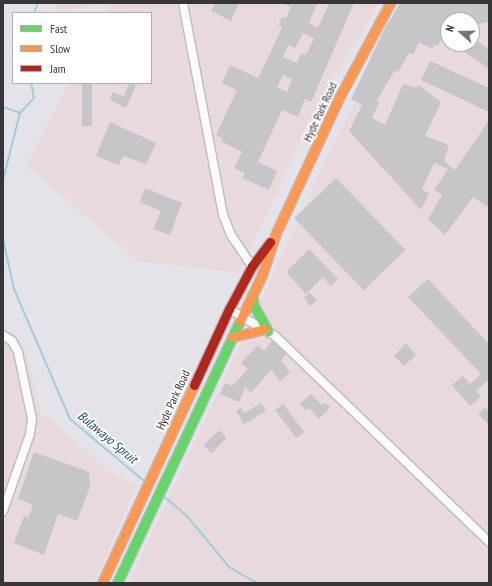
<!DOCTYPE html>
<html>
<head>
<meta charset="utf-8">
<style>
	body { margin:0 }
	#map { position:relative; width:492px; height:586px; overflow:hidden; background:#e4e3e9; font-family:"PT Sans Narrow",sans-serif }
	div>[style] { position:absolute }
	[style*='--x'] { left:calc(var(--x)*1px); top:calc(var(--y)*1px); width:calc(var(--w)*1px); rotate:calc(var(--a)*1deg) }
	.industrial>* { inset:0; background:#e8d9dc }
	.stream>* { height:2px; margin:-1px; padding:0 1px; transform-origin:1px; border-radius:1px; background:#9fcdda }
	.building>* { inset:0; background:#c6c5ca; transform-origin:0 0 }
	.roads { filter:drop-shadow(1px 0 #bbbabf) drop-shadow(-1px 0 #bbbabf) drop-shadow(0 1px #bbbabf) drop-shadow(0 -1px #bbbabf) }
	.street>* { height:8px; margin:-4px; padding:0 4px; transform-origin:4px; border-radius:4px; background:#fbfbfc }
	.fast>* { height:9px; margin:-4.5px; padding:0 4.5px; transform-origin:4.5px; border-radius:4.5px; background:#63d668 }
	.slow>* { height:9px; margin:-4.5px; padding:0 4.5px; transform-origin:4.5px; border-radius:4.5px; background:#ff974d }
	.jam>* { height:9px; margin:-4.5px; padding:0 4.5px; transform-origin:4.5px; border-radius:4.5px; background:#b3261e }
	span { translate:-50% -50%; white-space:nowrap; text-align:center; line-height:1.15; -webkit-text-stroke:3.5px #fff; paint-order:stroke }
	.street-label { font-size:12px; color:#363639 }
	.water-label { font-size:13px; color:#154e5a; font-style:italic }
	.frame { position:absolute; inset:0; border:4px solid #363639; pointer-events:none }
	.legend { position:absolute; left:12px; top:12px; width:140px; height:72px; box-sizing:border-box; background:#fff; border:1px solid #afafb0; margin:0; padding:5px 7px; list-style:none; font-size:12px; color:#363639 }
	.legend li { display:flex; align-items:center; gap:8px; height:20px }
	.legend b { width:20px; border:1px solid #afafb0 }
	.north { position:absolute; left:440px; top:12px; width:40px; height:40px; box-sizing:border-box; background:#fff; border:1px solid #afafb0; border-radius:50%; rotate:290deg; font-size:11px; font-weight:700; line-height:16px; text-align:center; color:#363639 }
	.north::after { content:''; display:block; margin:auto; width:14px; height:18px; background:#737377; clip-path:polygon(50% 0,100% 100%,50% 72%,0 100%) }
</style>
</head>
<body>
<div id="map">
	<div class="industrial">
		<div style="clip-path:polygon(56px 3px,379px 3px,321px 97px,239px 272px,138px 261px,27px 166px,69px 83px,151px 83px,151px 13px,105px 13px,109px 4px,55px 11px)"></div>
		<div style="clip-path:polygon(evenodd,409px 3px,489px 3px,489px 583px,129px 583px,368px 71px,409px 3px,448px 20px,472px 20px,472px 44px,448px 44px,448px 20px)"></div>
		<div style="clip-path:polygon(3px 330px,15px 334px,26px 351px,41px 416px,51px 419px,111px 474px,137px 485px,94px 583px,3px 583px)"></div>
	</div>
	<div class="stream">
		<div style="--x:34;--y:13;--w:11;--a:-68"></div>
		<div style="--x:3;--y:107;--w:18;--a:19"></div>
		<div style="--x:3;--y:180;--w:69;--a:-75.8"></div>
		<div style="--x:20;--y:113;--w:21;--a:-47"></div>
		<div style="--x:34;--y:98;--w:15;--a:-101"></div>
		<div style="--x:3;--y:239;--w:51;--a:77.6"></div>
		<div style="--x:14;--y:289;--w:142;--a:66.7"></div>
		<div style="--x:70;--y:419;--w:97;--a:40"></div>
		<div style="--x:162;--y:495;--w:33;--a:40"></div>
		<div style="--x:187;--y:516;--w:66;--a:50.5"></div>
		<div style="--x:229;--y:567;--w:32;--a:30"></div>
	</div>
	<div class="building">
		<div style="clip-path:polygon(215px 3px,239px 3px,231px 21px,211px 11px)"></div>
		<div style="clip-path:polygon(evenodd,281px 3px,317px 3px,309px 23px,318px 28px,329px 3px,354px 3px,311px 102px,305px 99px,298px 117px,282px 110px,258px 162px,277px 171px,269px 190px,242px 178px,245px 173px,234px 168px,242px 152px,222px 142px,223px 138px,216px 135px,237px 90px,222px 83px,230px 65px,258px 78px,281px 30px,282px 27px,278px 25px,282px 17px,286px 18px,291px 7px,281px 3px,303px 33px,314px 38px,306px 55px,301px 53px,297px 63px,283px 57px,288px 45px,295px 48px,303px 33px,281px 3px,283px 75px,292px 79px,287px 92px,277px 87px,283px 75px)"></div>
		<div style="clip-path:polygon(400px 3px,489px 3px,489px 22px,472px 25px,472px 20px,448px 20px,444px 36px,437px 46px,435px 44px,432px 49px,419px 42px,413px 55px,409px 53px,398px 72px,395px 70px,376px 102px,379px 103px,372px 118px,385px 125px,403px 84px,417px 88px,418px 85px,441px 102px,425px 136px,449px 145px,444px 161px,455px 170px,489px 120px,489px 208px,473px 197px,445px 235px,428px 219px,442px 195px,434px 190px,448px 169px,434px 163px,422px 189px,429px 194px,421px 210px,349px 131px,362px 105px,351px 99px,385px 28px)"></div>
		<div style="clip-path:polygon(472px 37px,489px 49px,489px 69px,460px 49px,463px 44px,472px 44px)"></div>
		<div style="clip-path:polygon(430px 61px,489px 88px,489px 112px,421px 80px)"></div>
		<div style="left:82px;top:83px;width:10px;height:43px"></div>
		<div style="clip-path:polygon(129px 83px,136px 85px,126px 108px,110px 100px,112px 92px,124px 96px)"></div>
		<div style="clip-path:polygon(110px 122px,156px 143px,146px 164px,123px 156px,119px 165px,96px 156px)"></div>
		<div style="left:336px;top:178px;width:100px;height:58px;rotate:46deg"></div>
		<div style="clip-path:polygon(145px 188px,182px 203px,170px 235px,153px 229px,161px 211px,140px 202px)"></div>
		<div style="clip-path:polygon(309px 249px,338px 279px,331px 286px,323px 277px,306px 294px,286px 272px)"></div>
		<div style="clip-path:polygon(428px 279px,489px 344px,489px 379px,476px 391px,481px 397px,470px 406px,452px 385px,463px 376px,470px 384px,481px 374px,408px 297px)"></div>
		<div style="clip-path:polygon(310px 293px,317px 301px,310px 306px,304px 298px)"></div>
		<div style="clip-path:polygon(272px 341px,286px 354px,281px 361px,290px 372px,280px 381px,271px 370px,251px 393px,245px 387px,239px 402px,220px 394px,225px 383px,232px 386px,248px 369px,241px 363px,258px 345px,264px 351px)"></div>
		<div style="clip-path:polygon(406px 343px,416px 355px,404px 366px,394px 356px)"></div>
		<div style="clip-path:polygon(311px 394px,322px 405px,325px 403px,330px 408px,319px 419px,309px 408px,306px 410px,300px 404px)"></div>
		<div style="clip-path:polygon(261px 403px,266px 411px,244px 424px,236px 411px,241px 408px,244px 413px)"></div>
		<div style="left:283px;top:404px;width:35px;height:10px;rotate:53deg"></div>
		<div style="clip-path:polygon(485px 407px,489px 411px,489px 425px,478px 414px)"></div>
		<div style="left:219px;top:430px;width:11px;height:22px;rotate:45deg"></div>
		<div style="clip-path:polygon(34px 452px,89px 472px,90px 487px,77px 521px,58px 514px,44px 555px,14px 543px,24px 516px,28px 518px,33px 505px,18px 499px)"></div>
	</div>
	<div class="roads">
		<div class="street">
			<div style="--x:183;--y:3;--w:216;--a:79.3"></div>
			<div style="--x:223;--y:215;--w:22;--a:68"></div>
			<div style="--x:231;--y:235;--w:37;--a:56"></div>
			<div style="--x:229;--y:309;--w:53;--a:30.4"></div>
			<div style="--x:275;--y:336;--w:297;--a:43.9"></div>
			<div style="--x:3;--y:335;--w:11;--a:34"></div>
			<div style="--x:12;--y:341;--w:13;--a:61"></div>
			<div style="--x:18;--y:352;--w:68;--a:78.2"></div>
			<div style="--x:32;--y:419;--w:15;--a:98"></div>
			<div style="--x:30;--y:434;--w:82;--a:109.3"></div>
		</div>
		<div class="fast">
			<div style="--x:252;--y:295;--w:11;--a:80"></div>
			<div style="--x:254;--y:306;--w:29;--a:61"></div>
			<div style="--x:117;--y:583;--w:289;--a:-64.9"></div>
		</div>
		<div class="slow">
			<div style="--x:240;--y:321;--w:51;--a:-64.4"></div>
			<div style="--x:262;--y:275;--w:44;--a:-71.6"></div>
			<div style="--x:276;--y:233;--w:151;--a:-65"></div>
			<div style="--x:340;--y:96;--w:106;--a:-61.7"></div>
			<div style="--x:232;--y:337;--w:34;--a:-14"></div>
			<div style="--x:102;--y:583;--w:218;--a:-65.1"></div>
		</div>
		<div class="jam">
			<div style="--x:194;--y:385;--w:84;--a:-65.3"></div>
			<div style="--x:229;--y:309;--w:49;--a:-61.9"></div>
			<div style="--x:252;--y:266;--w:30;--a:-53"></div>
		</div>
	</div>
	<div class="street-label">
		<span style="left:320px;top:112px;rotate:-65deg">Hyde Park Road</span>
		<span style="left:173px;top:400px;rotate:-65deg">Hyde Park Road</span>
	</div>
	<div class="water-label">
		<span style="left:107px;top:438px;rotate:40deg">Bulawayo Spruit</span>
	</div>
	<div class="frame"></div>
	<ul class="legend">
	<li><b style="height:5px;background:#63d668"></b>Fast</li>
	<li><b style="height:5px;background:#ff974d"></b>Slow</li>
	<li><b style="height:5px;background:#b3261e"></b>Jam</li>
	</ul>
	<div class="north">N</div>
</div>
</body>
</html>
